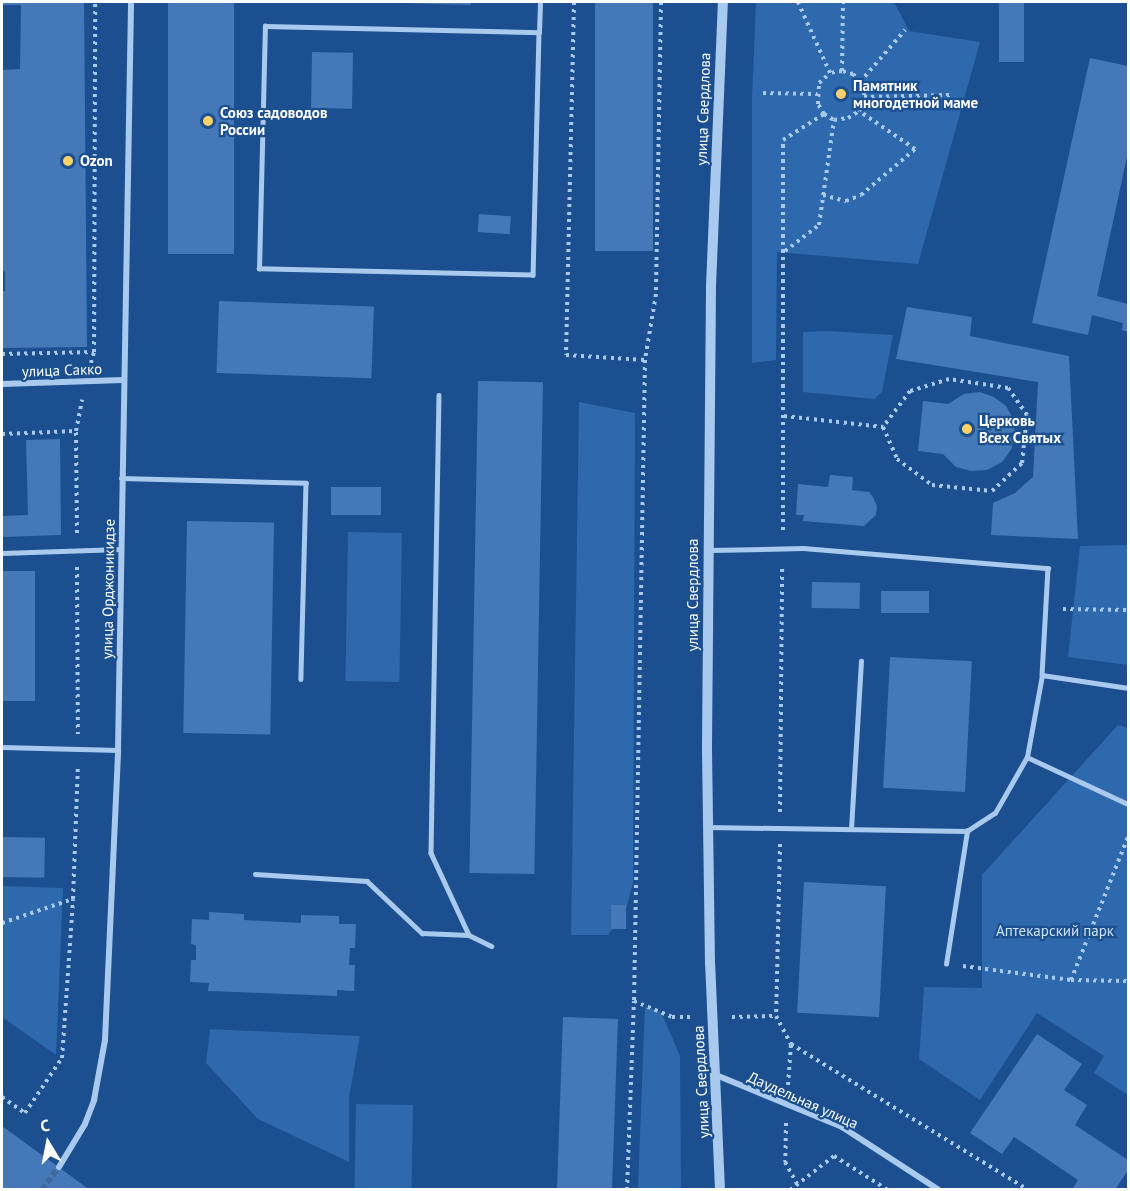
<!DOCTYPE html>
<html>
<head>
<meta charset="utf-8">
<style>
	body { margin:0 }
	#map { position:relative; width:1130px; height:1191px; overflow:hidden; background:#1b4f8f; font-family:"PT Sans",sans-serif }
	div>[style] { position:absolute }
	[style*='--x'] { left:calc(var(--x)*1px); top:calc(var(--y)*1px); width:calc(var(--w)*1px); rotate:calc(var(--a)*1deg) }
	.green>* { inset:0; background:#2e69ad; transform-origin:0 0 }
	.building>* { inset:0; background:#4478b7; transform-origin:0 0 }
	.minor-tunnel>* { height:6px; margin-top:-3px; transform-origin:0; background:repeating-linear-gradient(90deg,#3d69a0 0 6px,transparent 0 9px) }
	.path>* { height:4px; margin-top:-2px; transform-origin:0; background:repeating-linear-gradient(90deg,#a9c9ee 0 3px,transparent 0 7.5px) }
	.service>* { height:4.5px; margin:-2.25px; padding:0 2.25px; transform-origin:2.25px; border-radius:2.25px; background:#a9c9ee }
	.minor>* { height:6px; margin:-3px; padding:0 3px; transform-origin:3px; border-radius:3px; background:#a9c9ee }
	.tertiary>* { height:10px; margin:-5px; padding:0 5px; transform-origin:5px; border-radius:5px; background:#a9c9ee }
	.dots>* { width:16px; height:16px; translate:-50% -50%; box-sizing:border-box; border:3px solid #1b4f8f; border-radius:50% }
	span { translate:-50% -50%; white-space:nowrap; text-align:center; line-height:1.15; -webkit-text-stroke:4.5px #1b4f8f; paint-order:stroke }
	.poi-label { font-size:15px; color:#fff; font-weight:700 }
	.left { translate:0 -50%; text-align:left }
	.street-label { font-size:15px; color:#fff }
	.park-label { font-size:15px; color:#cfe3fa }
	.frame { position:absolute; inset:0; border:3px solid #fff; pointer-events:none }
	.north { position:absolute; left:18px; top:1113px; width:60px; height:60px; -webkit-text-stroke:4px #1b4f8f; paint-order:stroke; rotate:350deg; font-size:16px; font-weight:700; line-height:24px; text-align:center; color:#fff }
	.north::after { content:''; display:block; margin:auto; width:21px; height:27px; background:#fff; clip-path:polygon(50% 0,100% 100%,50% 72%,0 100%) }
</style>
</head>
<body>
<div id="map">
	<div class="green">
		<div style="clip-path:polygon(756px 2px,894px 2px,909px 31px,980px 42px,918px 264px,777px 252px,776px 360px,752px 363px,752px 97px)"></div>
		<div style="clip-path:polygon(828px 331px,893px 335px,882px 392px,874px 399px,803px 392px,803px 332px)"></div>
		<div style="clip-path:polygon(579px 402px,635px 413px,633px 883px,626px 909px,608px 935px,571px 935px)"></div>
		<div style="left:348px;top:532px;width:54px;height:149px;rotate:1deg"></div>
		<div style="clip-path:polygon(1128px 545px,1128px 665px,1068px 657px,1080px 546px)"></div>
		<div style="clip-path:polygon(1118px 725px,1128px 728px,1128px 1095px,1094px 1073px,1104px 1056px,1037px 1013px,980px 1100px,919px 1059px,924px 987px,982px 988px,982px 875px)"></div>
		<div style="clip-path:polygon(2px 886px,63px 888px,56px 1055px,2px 1017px)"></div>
		<div style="clip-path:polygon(645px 1006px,661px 1012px,680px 1056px,681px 1189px,638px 1189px)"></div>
		<div style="clip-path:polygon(210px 1029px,360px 1036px,349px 1098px,349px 1162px,258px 1119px,206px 1063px)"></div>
		<div style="left:356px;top:1104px;width:57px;height:85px;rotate:1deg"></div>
	</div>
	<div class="building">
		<div style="clip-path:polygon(2px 2px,84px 2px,87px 347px,2px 348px,2px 291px,5px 291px,5px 272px,2px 270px,2px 70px,20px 69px,21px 5px,2px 5px)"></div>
		<div style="left:168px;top:2px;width:66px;height:252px"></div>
		<div style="clip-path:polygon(401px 2px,471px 2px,471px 5px,401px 3px)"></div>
		<div style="left:595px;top:2px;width:58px;height:249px"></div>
		<div style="left:999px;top:2px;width:25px;height:60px"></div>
		<div style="left:312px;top:52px;width:41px;height:56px;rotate:1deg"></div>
		<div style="clip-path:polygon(1090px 58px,1128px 66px,1128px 152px,1097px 296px,1128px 304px,1128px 332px,1122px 330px,1123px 323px,1092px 315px,1088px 335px,1032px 323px)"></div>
		<div style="left:479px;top:214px;width:32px;height:18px;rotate:4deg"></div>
		<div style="left:219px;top:301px;width:155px;height:72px;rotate:2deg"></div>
		<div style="clip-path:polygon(907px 307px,972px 317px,970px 336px,1069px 356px,1078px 539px,991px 535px,993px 503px,1015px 493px,1033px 477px,1038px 382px,896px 359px)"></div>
		<div style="left:478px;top:381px;width:65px;height:492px;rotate:1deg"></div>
		<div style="clip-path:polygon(980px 392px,994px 397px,1006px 406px,1014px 420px,1015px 438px,1011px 450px,1002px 462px,987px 470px,971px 471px,956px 467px,943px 454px,918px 451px,923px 401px,948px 404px,964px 394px)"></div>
		<div style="clip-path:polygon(60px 439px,61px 535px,2px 537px,2px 516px,28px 515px,26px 440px)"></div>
		<div style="clip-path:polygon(830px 475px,853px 477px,852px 490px,869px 492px,873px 497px,877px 506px,876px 515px,864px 526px,803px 521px,804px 515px,796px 515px,798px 484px,828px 487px)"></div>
		<div style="left:331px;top:487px;width:50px;height:28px"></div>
		<div style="left:187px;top:521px;width:87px;height:212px;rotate:1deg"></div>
		<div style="left:2px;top:571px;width:33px;height:130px"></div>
		<div style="left:812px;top:582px;width:48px;height:26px;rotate:1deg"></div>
		<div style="left:881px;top:591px;width:48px;height:22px"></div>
		<div style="left:890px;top:657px;width:82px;height:131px;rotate:3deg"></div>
		<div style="left:2px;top:837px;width:43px;height:40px;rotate:1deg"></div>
		<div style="left:804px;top:882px;width:82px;height:131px;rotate:3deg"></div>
		<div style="left:626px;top:905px;width:24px;height:15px;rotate:90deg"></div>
		<div style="clip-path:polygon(209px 912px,244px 914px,244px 920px,301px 923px,301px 915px,339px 916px,339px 924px,356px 924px,355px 948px,350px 948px,349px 965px,355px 965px,354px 991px,337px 990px,337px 996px,208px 991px,209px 983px,190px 982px,191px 960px,196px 960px,196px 945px,191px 944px,192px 919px,209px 920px)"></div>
		<div style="left:563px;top:1017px;width:55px;height:173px;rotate:2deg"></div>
		<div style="clip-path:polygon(1037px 1034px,1082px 1064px,1064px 1090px,1087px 1105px,1075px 1125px,1128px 1160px,1128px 1170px,1115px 1190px,1072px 1190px,1078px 1180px,1014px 1137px,1002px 1154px,970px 1133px)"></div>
		<div style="clip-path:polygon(2px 1126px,90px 1190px,2px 1190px)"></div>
	</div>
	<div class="minor-tunnel">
		<div style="--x:42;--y:1190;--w:29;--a:-54"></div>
	</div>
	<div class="path">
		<div style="--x:574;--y:2;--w:353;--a:91.3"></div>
		<div style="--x:566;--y:355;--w:79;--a:3.6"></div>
		<div style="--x:661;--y:2;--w:292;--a:91"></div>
		<div style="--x:656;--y:294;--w:67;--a:99.5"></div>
		<div style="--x:645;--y:360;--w:641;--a:90.98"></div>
		<div style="--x:634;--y:1001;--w:41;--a:22.8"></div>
		<div style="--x:672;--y:1017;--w:20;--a:0"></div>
		<div style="--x:842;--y:71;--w:69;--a:-89.2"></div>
		<div style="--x:860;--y:82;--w:69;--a:-49.1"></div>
		<div style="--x:763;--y:93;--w:54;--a:1.1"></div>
		<div style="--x:864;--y:97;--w:87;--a:-1.3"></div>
		<div style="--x:824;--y:114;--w:12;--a:31"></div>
		<div style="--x:834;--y:120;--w:14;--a:-8"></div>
		<div style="--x:848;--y:118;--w:13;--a:-32"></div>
		<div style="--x:859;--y:111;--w:9;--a:-58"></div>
		<div style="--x:864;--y:103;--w:15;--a:-90"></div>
		<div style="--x:864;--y:88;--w:18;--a:-128"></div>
		<div style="--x:853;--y:74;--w:11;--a:-165"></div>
		<div style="--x:842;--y:71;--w:12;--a:171"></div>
		<div style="--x:823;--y:195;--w:24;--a:15"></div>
		<div style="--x:846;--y:201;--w:16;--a:-22"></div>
		<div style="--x:861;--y:195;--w:71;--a:-40.4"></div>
		<div style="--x:915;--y:149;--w:68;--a:-145.8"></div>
		<div style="--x:785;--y:251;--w:43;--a:-37.4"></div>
		<div style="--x:819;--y:225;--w:106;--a:-81.9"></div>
		<div style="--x:2;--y:354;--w:92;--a:-1.2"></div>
		<div style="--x:91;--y:363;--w:11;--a:-75"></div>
		<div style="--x:94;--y:352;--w:350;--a:-89.8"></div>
		<div style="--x:784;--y:416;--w:100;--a:6.3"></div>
		<div style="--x:883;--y:427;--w:35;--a:66"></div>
		<div style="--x:897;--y:459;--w:44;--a:36.6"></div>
		<div style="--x:932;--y:485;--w:60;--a:5.7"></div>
		<div style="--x:992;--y:491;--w:41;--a:-43"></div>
		<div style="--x:1022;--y:463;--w:48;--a:-84.1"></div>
		<div style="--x:1027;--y:415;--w:33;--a:-125"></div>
		<div style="--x:1008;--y:388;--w:60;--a:-171.3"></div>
		<div style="--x:949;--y:379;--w:41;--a:162.9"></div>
		<div style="--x:910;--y:391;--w:45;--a:126.9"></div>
		<div style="--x:2;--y:434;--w:74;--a:-2.3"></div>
		<div style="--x:783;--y:530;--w:390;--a:-90"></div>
		<div style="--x:783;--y:140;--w:49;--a:-32.4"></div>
		<div style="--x:824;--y:114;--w:12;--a:-121"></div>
		<div style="--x:818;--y:104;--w:21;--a:-87"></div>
		<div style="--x:819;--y:83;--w:15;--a:-42"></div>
		<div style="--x:830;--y:73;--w:78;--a:-114.3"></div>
		<div style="--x:77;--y:533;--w:102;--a:-90.6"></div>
		<div style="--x:76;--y:431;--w:32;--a:-79"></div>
		<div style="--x:77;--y:567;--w:167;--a:89.7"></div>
		<div style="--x:1063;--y:609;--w:65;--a:0.9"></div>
		<div style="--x:780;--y:812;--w:247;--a:-89.5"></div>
		<div style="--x:780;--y:844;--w:172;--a:91.3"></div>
		<div style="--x:776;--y:1016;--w:32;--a:62"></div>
		<div style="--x:791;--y:1044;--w:278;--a:31.6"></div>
		<div style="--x:2;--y:923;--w:75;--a:-18.7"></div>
		<div style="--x:73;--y:899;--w:134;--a:-87.9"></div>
		<div style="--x:963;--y:966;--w:109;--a:7.4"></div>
		<div style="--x:1071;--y:980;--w:154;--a:-68.3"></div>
		<div style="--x:1071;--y:980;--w:57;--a:1"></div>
		<div style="--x:732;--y:1017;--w:44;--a:-1.3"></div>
		<div style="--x:788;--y:1085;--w:41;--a:-85.8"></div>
		<div style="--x:2;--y:1097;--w:28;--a:35"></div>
		<div style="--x:25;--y:1113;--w:66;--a:-56.1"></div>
		<div style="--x:62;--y:1058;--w:159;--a:-86"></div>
		<div style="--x:786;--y:1123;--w:39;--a:91"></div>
		<div style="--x:785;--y:1162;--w:25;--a:61"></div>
		<div style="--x:627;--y:1190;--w:189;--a:-87.9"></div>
		<div style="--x:790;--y:1190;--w:56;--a:-37.7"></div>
		<div style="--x:834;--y:1156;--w:64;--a:32.2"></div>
	</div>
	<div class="service">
		<div style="--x:539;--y:32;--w:243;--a:91.4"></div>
		<div style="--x:533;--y:275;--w:274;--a:-178.7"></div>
		<div style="--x:259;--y:269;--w:243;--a:-88.6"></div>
		<div style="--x:265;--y:26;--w:274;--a:1.3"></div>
		<div style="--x:539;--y:32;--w:30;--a:-88"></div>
		<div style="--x:439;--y:395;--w:458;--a:91"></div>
		<div style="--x:431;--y:853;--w:90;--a:65.1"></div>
		<div style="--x:121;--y:478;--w:185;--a:1.5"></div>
		<div style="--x:306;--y:483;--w:196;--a:91.5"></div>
		<div style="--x:711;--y:550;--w:92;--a:-1.2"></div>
		<div style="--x:803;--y:548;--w:246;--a:4.7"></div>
		<div style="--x:1048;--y:568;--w:107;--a:93.2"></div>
		<div style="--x:1042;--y:675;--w:87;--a:8.6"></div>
		<div style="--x:2;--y:553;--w:119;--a:-1.9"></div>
		<div style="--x:2;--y:747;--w:116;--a:1.5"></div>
		<div style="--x:1027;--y:757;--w:111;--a:25"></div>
		<div style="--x:708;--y:827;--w:259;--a:0.9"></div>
		<div style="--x:967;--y:831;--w:33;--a:-33"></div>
		<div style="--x:995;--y:813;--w:64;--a:-60.3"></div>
		<div style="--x:1027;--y:757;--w:83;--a:-79.6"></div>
		<div style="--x:851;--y:829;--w:168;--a:-86.6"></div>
		<div style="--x:255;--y:874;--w:112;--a:3.6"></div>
		<div style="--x:367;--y:881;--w:76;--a:43.4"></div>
		<div style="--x:422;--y:933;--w:47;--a:2.4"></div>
		<div style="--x:469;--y:935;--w:25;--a:26"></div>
		<div style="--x:946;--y:964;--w:135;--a:-81"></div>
	</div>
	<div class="minor">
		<div style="--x:2;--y:384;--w:121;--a:-1.9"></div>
		<div style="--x:716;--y:1075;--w:136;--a:22.4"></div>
		<div style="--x:842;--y:1127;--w:116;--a:33"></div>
		<div style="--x:59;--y:1167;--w:50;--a:-58.8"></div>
		<div style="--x:85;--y:1124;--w:26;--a:-69"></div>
		<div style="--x:94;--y:1100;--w:61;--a:-79.6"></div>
		<div style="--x:105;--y:1040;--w:290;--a:-87.4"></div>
		<div style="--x:118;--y:750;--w:748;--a:-89"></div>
	</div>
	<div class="tertiary">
		<div style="--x:720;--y:1190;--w:226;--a:-92.5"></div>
		<div style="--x:710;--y:964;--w:217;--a:-90.8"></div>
		<div style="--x:707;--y:747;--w:461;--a:-89.5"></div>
		<div style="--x:711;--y:286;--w:284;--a:-87.6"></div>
	</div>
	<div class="dots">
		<div style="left:841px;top:94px;background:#ffd166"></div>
		<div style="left:208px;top:121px;background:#ffd166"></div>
		<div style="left:68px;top:161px;background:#ffd166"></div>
		<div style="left:967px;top:429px;background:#ffd166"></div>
	</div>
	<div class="poi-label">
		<span class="left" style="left:853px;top:94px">Памятник<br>многодетной маме</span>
		<span class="left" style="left:220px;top:121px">Союз садоводов<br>России</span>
		<span class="left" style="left:80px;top:161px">Ozon</span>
		<span class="left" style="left:979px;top:429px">Церковь<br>Всех Святых</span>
	</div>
	<div class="street-label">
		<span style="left:703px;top:109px;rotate:-88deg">улица Свердлова</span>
		<span style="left:62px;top:370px;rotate:-2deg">улица Сакко</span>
		<span style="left:108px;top:589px;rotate:-89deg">улица Орджоникидзе</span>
		<span style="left:693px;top:595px;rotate:-90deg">улица Свердлова</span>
		<span style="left:701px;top:1082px;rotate:-93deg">улица Свердлова</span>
		<span style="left:803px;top:1100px;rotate:24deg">Даудельная улица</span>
	</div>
	<div class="park-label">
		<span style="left:1055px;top:931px">Аптекарский парк</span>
	</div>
	<div class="frame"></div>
	<div class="north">С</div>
</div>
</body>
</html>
